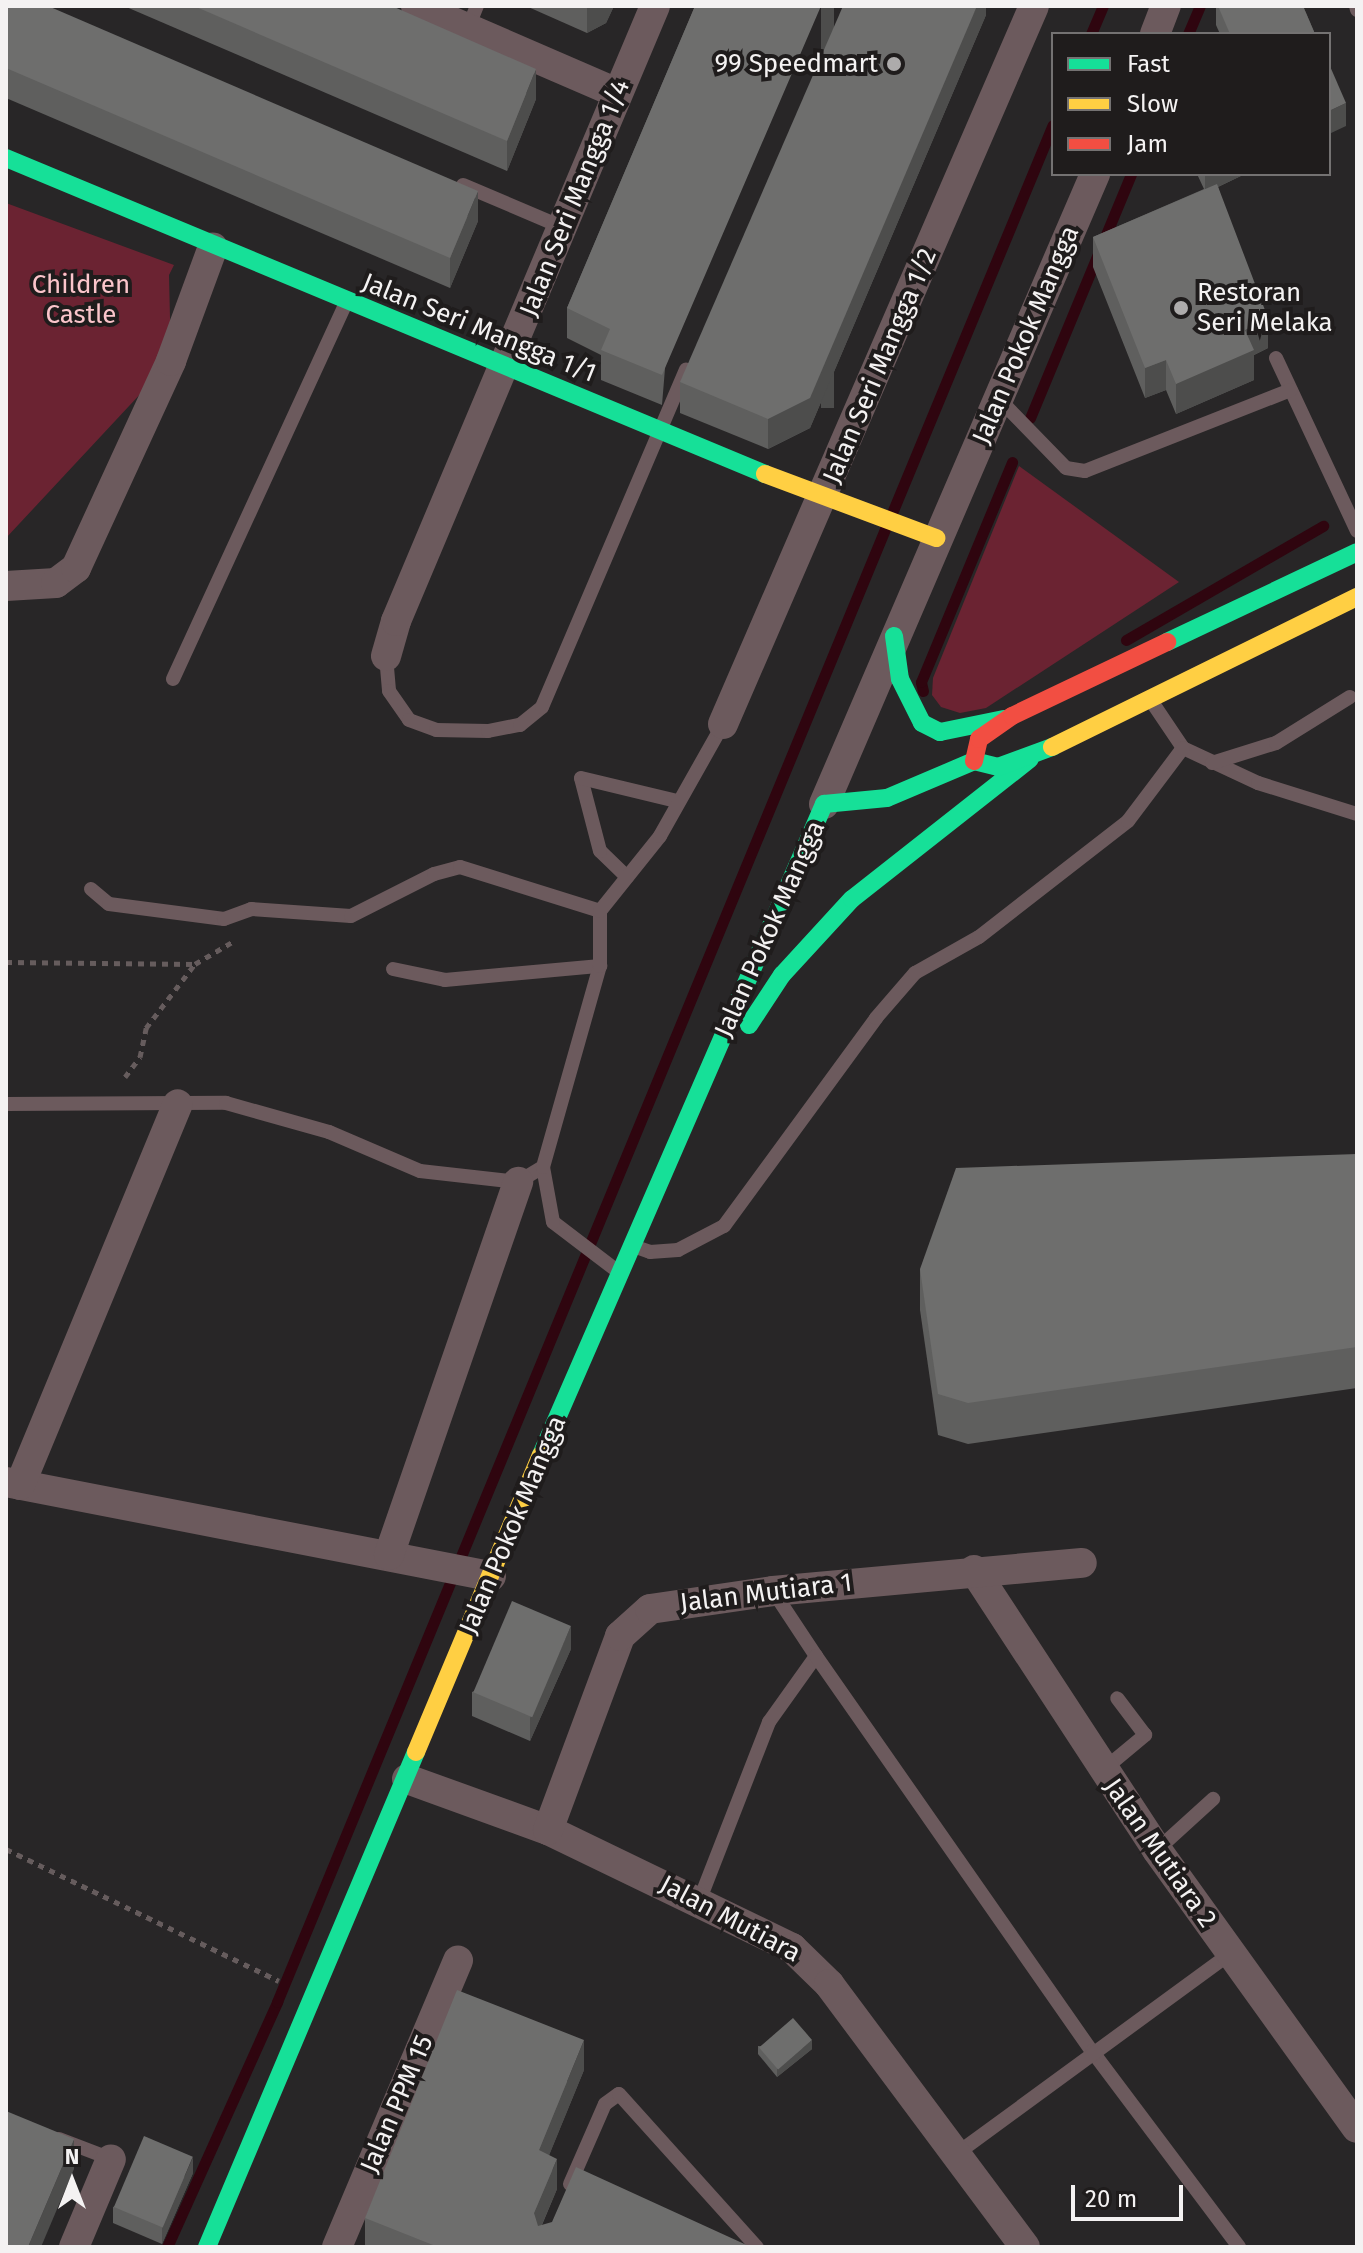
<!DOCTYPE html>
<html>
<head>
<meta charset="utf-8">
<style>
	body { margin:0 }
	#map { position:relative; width:1363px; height:2253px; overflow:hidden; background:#282627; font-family:"Fira Sans",sans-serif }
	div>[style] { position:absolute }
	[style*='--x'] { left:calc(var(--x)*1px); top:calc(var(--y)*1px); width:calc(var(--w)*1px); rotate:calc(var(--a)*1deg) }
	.green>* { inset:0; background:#6b2332 }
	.stream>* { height:11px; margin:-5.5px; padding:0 5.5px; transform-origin:5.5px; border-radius:5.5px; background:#2f050f }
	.path>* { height:5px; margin-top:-2.5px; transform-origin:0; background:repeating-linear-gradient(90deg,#665c5d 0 6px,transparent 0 12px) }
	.lane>* { height:14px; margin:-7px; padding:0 7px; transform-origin:7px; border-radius:7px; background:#6c5a5d }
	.street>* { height:30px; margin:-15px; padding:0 15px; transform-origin:15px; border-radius:15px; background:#6c5a5d }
	.fast>* { height:18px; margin:-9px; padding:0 9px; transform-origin:9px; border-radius:9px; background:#16e098 }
	.slow>* { height:18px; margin:-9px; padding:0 9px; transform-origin:9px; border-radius:9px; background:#ffcf43 }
	.jam>* { height:18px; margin:-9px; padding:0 9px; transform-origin:9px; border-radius:9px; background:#f24e42 }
	.wall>* { inset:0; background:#5f5f5e }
	.shaded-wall>* { inset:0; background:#4d4d4c; transform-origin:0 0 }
	.building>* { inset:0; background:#6e6e6d; transform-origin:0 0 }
	.dots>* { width:22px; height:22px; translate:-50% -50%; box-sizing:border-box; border:4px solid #1f1c1c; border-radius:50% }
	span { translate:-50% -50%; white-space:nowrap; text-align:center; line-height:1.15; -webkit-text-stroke:8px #1f1c1c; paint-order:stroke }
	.poi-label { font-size:26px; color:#f4f2f2 }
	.right { translate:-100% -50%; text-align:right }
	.left { translate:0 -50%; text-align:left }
	.street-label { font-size:26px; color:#f4f2f2 }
	.park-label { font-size:26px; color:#fbc5cb }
	.frame { position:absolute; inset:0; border:8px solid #f4f2f2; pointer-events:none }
	.legend { position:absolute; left:1051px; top:32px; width:280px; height:144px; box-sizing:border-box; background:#1f1c1c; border:2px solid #747272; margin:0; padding:10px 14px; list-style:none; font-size:24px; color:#f4f2f2 }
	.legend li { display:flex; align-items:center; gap:16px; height:40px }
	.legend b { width:40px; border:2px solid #747272 }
	.north { position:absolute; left:32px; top:2141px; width:80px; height:80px; -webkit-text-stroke:6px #1f1c1c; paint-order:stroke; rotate:0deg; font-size:22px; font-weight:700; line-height:32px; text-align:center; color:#f4f2f2 }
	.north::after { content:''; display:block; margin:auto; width:28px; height:36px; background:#f4f2f2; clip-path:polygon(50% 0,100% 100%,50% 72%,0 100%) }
	.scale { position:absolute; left:1071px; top:2185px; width:112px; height:36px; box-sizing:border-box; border:4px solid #f4f2f2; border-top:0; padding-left:10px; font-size:24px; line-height:28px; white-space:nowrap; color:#f4f2f2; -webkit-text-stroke:6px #1f1c1c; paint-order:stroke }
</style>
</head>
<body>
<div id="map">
	<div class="green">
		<div style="clip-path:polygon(6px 203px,174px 265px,169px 275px,171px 361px,6px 538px)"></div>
		<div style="clip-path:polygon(1019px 466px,1179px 582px,986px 708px,960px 713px,941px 707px,932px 695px,933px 678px)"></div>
	</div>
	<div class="stream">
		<div style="--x:1091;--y:34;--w:30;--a:-67"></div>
		<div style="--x:1188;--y:34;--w:30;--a:-67"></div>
		<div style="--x:1030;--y:418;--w:264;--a:-67.5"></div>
		<div style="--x:892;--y:513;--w:420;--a:-67.5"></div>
		<div style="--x:1126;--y:640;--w:228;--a:-30.1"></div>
		<div style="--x:923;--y:691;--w:9;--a:-103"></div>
		<div style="--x:921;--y:682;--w:238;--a:-67.5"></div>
		<div style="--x:167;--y:2247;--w:269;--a:-65.8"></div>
		<div style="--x:277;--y:2002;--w:1594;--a:-67.57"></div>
	</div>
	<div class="path">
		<div style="--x:6;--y:962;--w:189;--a:0.6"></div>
		<div style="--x:195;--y:964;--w:43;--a:-30.7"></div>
		<div style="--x:125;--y:1077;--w:25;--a:-53"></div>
		<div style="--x:140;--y:1057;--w:30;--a:-78"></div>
		<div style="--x:146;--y:1028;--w:79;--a:-52.7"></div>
		<div style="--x:6;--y:1849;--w:303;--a:25.8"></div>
	</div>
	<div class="lane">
		<div style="--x:1356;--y:6;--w:4;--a:76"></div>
		<div style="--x:468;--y:28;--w:24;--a:-68"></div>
		<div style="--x:463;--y:185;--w:108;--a:23"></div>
		<div style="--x:1276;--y:358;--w:191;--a:64.9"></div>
		<div style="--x:999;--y:399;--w:96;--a:45.8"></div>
		<div style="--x:1066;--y:468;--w:19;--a:9"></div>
		<div style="--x:1085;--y:471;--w:221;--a:-21.5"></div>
		<div style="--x:386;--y:656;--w:35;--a:85"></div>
		<div style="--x:389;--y:691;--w:35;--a:55"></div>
		<div style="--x:409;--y:720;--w:29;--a:20"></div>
		<div style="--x:436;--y:730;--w:52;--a:1.1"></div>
		<div style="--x:488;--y:731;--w:33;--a:-11"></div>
		<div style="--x:520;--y:725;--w:28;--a:-39"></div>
		<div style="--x:542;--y:707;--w:367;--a:-66.9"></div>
		<div style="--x:173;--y:679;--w:414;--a:-65.3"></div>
		<div style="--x:1152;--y:702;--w:55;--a:56"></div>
		<div style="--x:1183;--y:748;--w:83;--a:25"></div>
		<div style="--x:1258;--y:783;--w:104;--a:17.4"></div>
		<div style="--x:1212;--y:763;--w:67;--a:-17.4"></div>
		<div style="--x:1276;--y:743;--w:87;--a:-31.9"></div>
		<div style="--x:627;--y:877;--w:37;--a:-136"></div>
		<div style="--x:600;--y:851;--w:75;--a:-104.6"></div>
		<div style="--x:581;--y:778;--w:99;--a:13.5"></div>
		<div style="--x:91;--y:889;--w:23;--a:40"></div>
		<div style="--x:109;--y:904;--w:116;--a:7.4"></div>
		<div style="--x:224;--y:919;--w:29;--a:-20"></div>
		<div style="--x:251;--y:909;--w:100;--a:4"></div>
		<div style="--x:351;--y:916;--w:93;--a:-26.8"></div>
		<div style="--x:434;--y:874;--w:27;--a:-15"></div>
		<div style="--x:460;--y:867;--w:147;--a:17.4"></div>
		<div style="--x:393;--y:969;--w:53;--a:11.9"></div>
		<div style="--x:445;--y:980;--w:156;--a:-5.2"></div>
		<div style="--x:6;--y:1104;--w:220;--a:-0.3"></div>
		<div style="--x:226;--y:1103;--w:107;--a:15.7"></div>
		<div style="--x:329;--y:1132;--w:99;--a:23.2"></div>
		<div style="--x:420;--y:1171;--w:99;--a:6.4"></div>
		<div style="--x:518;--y:1182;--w:29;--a:-31"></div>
		<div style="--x:633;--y:1246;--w:18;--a:19"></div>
		<div style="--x:650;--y:1252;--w:28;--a:-4"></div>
		<div style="--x:678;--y:1250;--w:52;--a:-27.6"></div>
		<div style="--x:724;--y:1226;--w:258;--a:-53.8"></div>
		<div style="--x:876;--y:1018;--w:60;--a:-49.1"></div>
		<div style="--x:915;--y:973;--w:73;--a:-29.4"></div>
		<div style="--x:979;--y:937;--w:189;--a:-37.9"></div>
		<div style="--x:1128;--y:821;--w:91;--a:-53"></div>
		<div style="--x:616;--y:1270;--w:79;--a:-142.7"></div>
		<div style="--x:553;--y:1222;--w:56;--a:-100.3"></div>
		<div style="--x:543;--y:1167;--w:209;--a:-74.2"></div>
		<div style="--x:600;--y:966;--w:55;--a:-90"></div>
		<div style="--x:600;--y:911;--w:96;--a:-51.3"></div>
		<div style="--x:660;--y:836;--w:129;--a:-60.6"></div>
		<div style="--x:773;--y:1591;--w:78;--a:56.5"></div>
		<div style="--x:1103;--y:1770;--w:55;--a:-39.8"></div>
		<div style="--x:1145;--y:1735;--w:46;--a:-127.1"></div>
		<div style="--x:1157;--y:1850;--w:76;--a:-42.3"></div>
		<div style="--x:700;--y:1899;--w:190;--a:-68.7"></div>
		<div style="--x:769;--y:1722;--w:81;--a:-54.5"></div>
		<div style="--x:816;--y:1656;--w:482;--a:55.1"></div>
		<div style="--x:1092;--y:2051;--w:245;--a:53.1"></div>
		<div style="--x:59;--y:2139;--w:56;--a:21"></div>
		<div style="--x:959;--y:2152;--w:336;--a:-36.2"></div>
		<div style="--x:570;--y:2184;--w:87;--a:-66.4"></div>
		<div style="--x:605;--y:2104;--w:17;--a:-36"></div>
		<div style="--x:619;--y:2094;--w:206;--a:48"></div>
	</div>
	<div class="street">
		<div style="--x:416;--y:6;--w:219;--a:23.4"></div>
		<div style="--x:1155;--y:34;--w:30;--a:-69"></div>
		<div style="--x:6;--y:586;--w:50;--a:-3.4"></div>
		<div style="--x:56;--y:583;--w:25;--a:-37"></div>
		<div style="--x:76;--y:568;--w:228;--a:-65.3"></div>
		<div style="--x:171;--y:361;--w:121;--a:-69.8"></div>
		<div style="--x:386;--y:656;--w:36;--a:-74"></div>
		<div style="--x:396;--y:621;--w:667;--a:-67.16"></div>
		<div style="--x:723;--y:724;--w:782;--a:-66.58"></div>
		<div style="--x:824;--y:804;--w:686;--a:-66.72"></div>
		<div style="--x:6;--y:1482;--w:494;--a:11"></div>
		<div style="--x:20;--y:1485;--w:412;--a:-67.5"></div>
		<div style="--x:389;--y:1555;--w:395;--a:-70.9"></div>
		<div style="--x:974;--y:1570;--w:334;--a:56.8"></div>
		<div style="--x:1157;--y:1850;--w:342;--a:54.3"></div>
		<div style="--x:407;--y:1779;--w:150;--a:19.9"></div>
		<div style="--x:548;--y:1830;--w:271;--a:25.8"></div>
		<div style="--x:792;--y:1948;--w:52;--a:44.2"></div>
		<div style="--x:829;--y:1984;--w:328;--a:53.3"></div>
		<div style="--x:548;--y:1830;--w:207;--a:-69.6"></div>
		<div style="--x:620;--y:1636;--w:40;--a:-42"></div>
		<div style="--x:650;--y:1609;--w:124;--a:-8.3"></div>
		<div style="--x:773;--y:1591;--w:310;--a:-5.2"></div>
		<div style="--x:74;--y:2247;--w:95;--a:-67.2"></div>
		<div style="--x:337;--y:2247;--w:311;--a:-67.1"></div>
	</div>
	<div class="fast">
		<div style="--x:6;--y:158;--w:822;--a:22.6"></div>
		<div style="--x:894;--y:636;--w:43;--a:82.1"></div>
		<div style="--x:900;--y:679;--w:49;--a:63.4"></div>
		<div style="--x:922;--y:723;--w:20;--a:27"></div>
		<div style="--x:940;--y:732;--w:65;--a:-11.5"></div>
		<div style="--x:1167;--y:642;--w:210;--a:-25.3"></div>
		<div style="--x:749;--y:1025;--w:60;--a:-56.6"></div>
		<div style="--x:782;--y:975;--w:103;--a:-47.4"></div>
		<div style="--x:852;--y:899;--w:226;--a:-38.2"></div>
		<div style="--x:541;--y:1455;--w:710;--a:-66.5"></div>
		<div style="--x:824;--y:804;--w:63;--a:-5.4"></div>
		<div style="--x:887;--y:798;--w:95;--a:-23"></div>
		<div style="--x:974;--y:761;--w:25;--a:14"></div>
		<div style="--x:998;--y:767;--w:58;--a:-20.3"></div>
		<div style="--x:207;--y:2247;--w:537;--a:-67.11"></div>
	</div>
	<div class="slow">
		<div style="--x:765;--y:474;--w:183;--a:20.5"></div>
		<div style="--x:1052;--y:747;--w:340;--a:-26.2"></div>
		<div style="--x:416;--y:1752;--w:322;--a:-67.2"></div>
	</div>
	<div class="jam">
		<div style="--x:974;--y:761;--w:23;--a:-77"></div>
		<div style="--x:979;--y:739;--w:40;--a:-34.9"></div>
		<div style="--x:1012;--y:716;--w:172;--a:-25.5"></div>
	</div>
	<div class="wall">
		<div style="clip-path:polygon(6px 6px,478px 221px,450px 288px,6px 98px)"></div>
		<div style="clip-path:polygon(124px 6px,392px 6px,536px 99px,507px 171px)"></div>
		<div style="clip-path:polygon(526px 6px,614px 6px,606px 23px,587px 33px)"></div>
		<div style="clip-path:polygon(695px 6px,662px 405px,601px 380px,601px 355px,567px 338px,567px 308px)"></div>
		<div style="clip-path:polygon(986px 6px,986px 15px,810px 428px,768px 449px,680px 413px,680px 382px)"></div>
		<div style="clip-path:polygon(1216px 6px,1303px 6px,1315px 34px,1220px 34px,1216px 25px)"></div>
		<div style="clip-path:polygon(1197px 174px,1245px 174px,1218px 187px,1268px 348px,1254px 355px,1254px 380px,1176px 414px,1166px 390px,1145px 398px,1093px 267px,1093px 237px,1204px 189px)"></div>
		<div style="clip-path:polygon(1357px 1154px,1357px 1388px,968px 1444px,938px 1435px,920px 1310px,920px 1269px)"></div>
		<div style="clip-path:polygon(571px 1649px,530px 1741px,472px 1716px,472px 1692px)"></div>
		<div style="clip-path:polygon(758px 2046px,812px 2049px,777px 2077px,758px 2054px)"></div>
		<div style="clip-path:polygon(584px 2070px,549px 2155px,557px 2189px,542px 2225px,751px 2247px,365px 2247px,365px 2218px)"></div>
		<div style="clip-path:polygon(193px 2173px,162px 2244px,113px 2223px,113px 2207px)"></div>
	</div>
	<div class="shaded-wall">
		<div style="clip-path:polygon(587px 6px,614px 6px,606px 23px,587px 33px)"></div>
		<div style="left:821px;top:6px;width:13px;height:402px"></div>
		<div style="clip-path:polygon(977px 6px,986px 6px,986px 15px,810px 428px,768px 449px,768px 419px)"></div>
		<div style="clip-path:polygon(536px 69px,536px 99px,507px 171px,507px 141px)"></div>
		<div style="clip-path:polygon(1346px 103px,1346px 126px,1329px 134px,1329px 111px)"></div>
		<div style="clip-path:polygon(1205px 174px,1245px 174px,1205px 193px)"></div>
		<div style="clip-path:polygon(478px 191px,478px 221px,450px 288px,450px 258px)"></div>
		<div style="clip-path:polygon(1268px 318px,1268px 348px,1254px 355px,1254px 380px,1176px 414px,1176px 384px,1245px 330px)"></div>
		<div style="clip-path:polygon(1166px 360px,1166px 390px,1145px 398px,1145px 368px)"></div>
		<div style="clip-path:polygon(571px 1626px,571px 1649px,530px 1741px,530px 1718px)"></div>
		<div style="clip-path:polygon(584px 2040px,584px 2070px,539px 2180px,539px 2150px)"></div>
		<div style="clip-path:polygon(812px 2040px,812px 2049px,777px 2077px,777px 2069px)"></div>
		<div style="clip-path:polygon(74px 2139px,74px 2169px,41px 2247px,28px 2247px)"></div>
		<div style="clip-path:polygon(193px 2157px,193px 2173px,162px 2244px,162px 2228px)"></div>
		<div style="clip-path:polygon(557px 2159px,557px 2189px,534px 2243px,534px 2213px)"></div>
	</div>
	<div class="building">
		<div style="clip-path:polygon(6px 6px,48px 6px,478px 191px,450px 258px,6px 68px)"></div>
		<div style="clip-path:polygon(194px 6px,392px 6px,536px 69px,507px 141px)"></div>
		<div style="clip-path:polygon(695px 6px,821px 6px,662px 375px,601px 350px,610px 329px,567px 308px)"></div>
		<div style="clip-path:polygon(843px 6px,977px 6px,810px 398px,768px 419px,680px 382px)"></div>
		<div style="clip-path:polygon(1218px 6px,1303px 6px,1315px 34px,1230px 34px)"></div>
		<div style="clip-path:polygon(1329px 64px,1346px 103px,1329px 111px)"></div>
		<div style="clip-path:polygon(1217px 184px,1268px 318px,1245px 330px,1254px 350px,1176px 384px,1166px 360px,1145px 368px,1093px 237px)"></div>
		<div style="clip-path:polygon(1357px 1154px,1357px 1347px,968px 1403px,938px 1394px,920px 1269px,956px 1168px)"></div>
		<div style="left:512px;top:1601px;width:64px;height:99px;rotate:23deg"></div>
		<div style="clip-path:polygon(457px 1990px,584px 2040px,539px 2150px,557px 2159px,534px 2213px,538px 2226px,552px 2222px,576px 2167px,751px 2247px,438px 2247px,365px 2218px)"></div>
		<div style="left:793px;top:2018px;width:29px;height:45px;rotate:49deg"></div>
		<div style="clip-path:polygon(6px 2111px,74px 2139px,28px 2247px,6px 2247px)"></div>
		<div style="left:144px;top:2136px;width:53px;height:77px;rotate:23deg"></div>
	</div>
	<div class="dots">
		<div style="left:894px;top:64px;background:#adabab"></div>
		<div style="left:1181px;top:308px;background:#adabab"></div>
	</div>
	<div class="poi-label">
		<span class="right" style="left:878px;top:64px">99 Speedmart</span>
		<span class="left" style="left:1197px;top:308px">Restoran<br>Seri Melaka</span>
	</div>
	<div class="street-label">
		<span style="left:575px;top:198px;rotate:-68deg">Jalan Seri Mangga 1/4</span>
		<span style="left:479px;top:328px;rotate:22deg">Jalan Seri Mangga 1/1</span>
		<span style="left:1026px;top:335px;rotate:-67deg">Jalan Pokok Mangga</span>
		<span style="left:880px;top:366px;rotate:-67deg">Jalan Seri Mangga 1/2</span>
		<span style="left:770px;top:929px;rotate:-66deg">Jalan Pokok Mangga</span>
		<span style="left:513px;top:1525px;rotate:-67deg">Jalan Pokok Mangga</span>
		<span style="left:766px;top:1593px;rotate:-7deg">Jalan Mutiara 1</span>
		<span style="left:1160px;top:1853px;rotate:55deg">Jalan Mutiara 2</span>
		<span style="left:730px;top:1919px;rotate:28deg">Jalan Mutiara</span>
		<span style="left:397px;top:2104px;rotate:-67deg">Jalan PPM 15</span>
	</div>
	<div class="park-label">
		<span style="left:81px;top:300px">Children<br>Castle</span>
	</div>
	<div class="frame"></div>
	<ul class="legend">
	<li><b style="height:10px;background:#16e098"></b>Fast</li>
	<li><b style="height:10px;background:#ffcf43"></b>Slow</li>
	<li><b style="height:10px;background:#f24e42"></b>Jam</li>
	</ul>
	<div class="north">N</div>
	<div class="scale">20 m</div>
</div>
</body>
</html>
